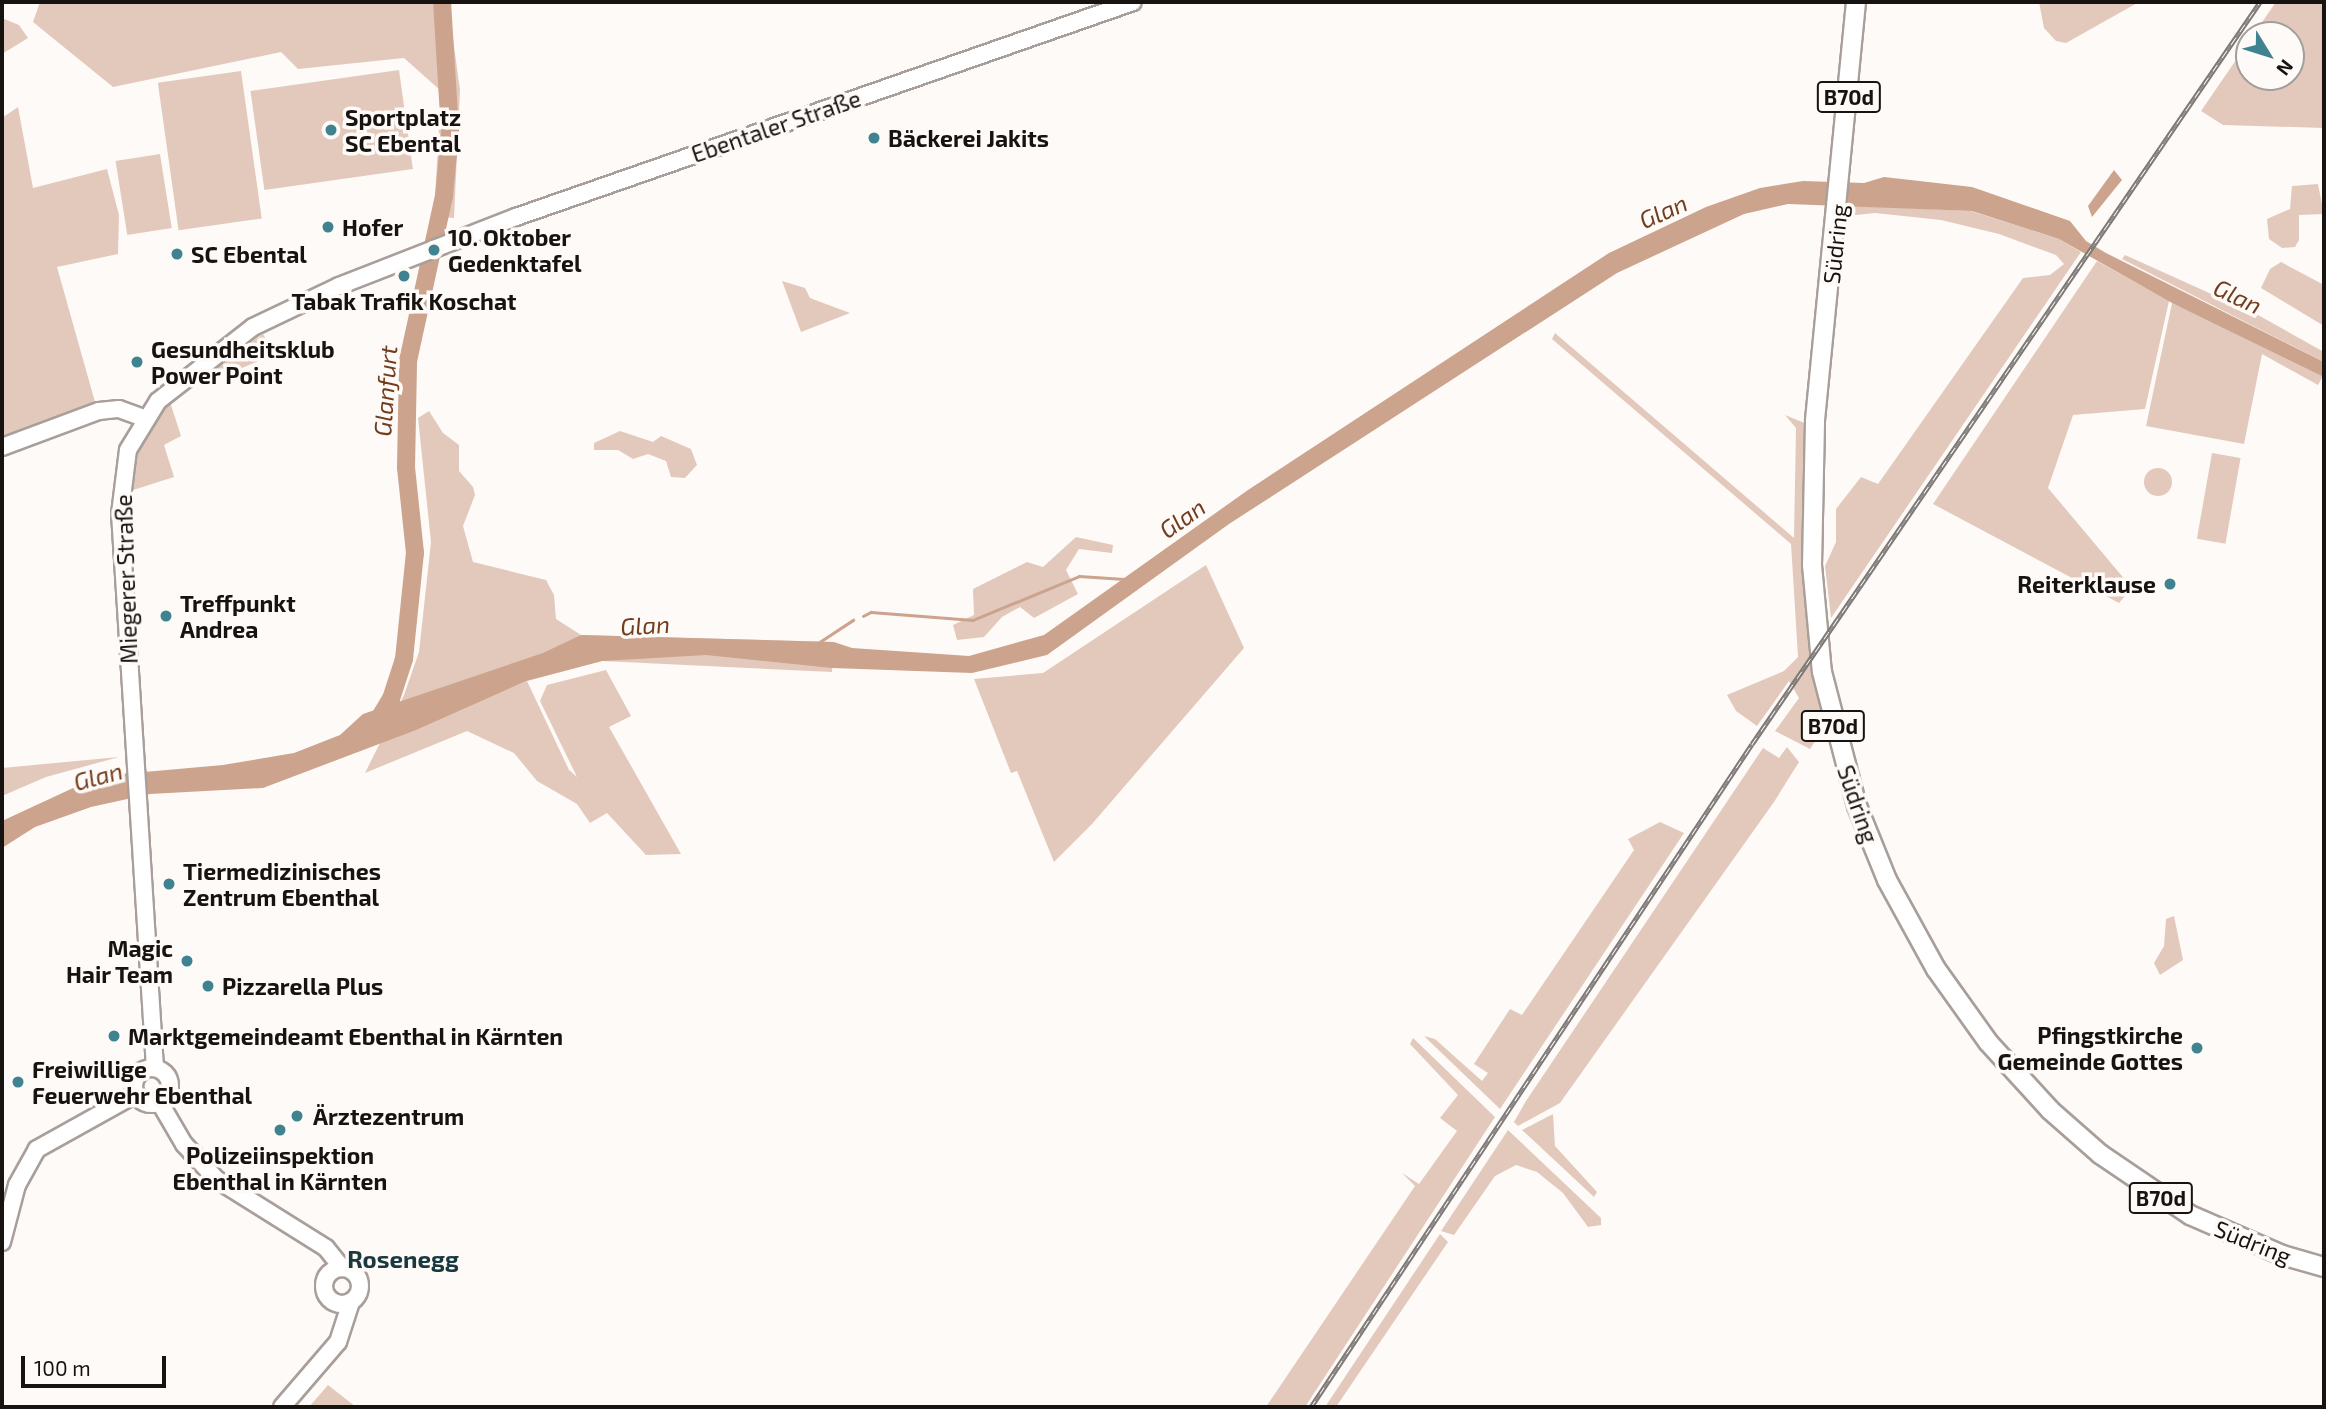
<!DOCTYPE html>
<html>
<head>
<meta charset="utf-8">
<style>
	body { margin:0 }
	#map { position:relative; width:2326px; height:1409px; overflow:hidden; background:#fefaf8; font-family:"Exo 2",sans-serif }
	div>[style] { position:absolute }
	[style*='--x'] { left:calc(var(--x)*1px); top:calc(var(--y)*1px); width:calc(var(--w)*1px); rotate:calc(var(--a)*1deg) }
	.green>* { inset:0; background:#e3c9bc; transform-origin:0 0 }
	.round { border-radius:50% }
	.water>* { inset:0; background:#cca38d }
	.stream>* { height:2.5px; margin:-1.25px; padding:0 1.25px; transform-origin:1.25px; border-radius:1.25px; background:#cca38d }
	.river>* { height:18px; margin:-9px; padding:0 9px; transform-origin:9px; border-radius:9px; background:#cca38d }
	.roads { filter:drop-shadow(2px 0 #a99f9a) drop-shadow(-2px 0 #a99f9a) drop-shadow(0 2px #a99f9a) drop-shadow(0 -2px #a99f9a) }
	.secondary>* { height:16px; margin:-8px; padding:0 8px; transform-origin:8px; border-radius:8px; background:#fff }
	.secondary>.ring { margin:-8px; padding:0; box-sizing:content-box; background:none; border:16px solid #fff; border-radius:50% }
	.primary>* { height:18px; margin:-9px; padding:0 9px; transform-origin:9px; border-radius:9px; background:#fff }
	.rail>* { height:5px; margin-top:-2.5px; transform-origin:0; background:repeating-linear-gradient(90deg,#fefaf8 0 8px,#7d7977 0 16px); box-sizing:border-box; border-block:2px solid #7d7977 }
	.dots>* { width:19px; height:19px; translate:-50% -50%; box-sizing:border-box; border:4px solid #fefaf8; border-radius:50% }
	span { translate:-50% -50%; white-space:nowrap; text-align:center; line-height:1.15; -webkit-text-stroke:7px #fefaf8; paint-order:stroke }
	.shield-label span { padding:2px 5px; background:#fefaf8; border:2px solid; border-radius:5px; -webkit-text-stroke-width:0 }
	.shield-label { font-size:21px; color:#161311; font-weight:700 }
	.poi-label { font-size:23px; color:#161311; font-weight:700 }
	.left { translate:0 -50%; text-align:left }
	.right { translate:-100% -50%; text-align:right }
	.street-label { font-size:23px; color:#161311 }
	.water-label { font-size:24px; color:#723d1d; font-style:italic }
	.neighbourhood-label { font-size:24px; color:#193940; font-weight:700 }
	.frame { position:absolute; inset:0; border:4px solid #161311; pointer-events:none }
	.north { position:absolute; left:2235px; top:21px; width:70px; height:70px; box-sizing:border-box; background:#fefaf8; border:2px solid #a19e9c; border-radius:50%; rotate:128deg; font-size:19px; font-weight:700; line-height:28px; text-align:center; color:#161311 }
	.north::after { content:''; display:block; margin:auto; width:24px; height:32px; background:#3f8391; clip-path:polygon(50% 0,100% 100%,50% 72%,0 100%) }
	.scale { position:absolute; left:21px; top:1356px; width:145px; height:32px; box-sizing:border-box; border:4px solid #161311; border-top:0; padding-left:9px; font-size:21px; line-height:24px; white-space:nowrap; color:#161311; -webkit-text-stroke:5px #fefaf8; paint-order:stroke }
</style>
</head>
<body>
<div id="map">
	<div class="green">
		<div style="clip-path:polygon(40px 2px,448px 2px,460px 90px,454px 218px,434px 216px,441px 91px,404px 58px,298px 69px,281px 52px,113px 87px,33px 22px)"></div>
		<div style="clip-path:polygon(2039px 2px,2139px 2px,2066px 43px,2056px 41px,2044px 28px)"></div>
		<div style="clip-path:polygon(2276px 2px,2324px 2px,2324px 128px,2223px 125px,2201px 111px,2249px 41px,2249px 77px,2291px 77px,2291px 35px,2253px 35px)"></div>
		<div style="clip-path:polygon(2px 18px,19px 25px,28px 38px,2px 54px)"></div>
		<div style="left:399px;top:70px;width:100px;height:150px;rotate:82deg"></div>
		<div style="left:241px;top:71px;width:149px;height:84px;rotate:82deg"></div>
		<div style="clip-path:polygon(18px 107px,33px 188px,107px 169px,119px 215px,118px 254px,57px 267px,95px 402px,2px 440px,2px 118px)"></div>
		<div style="left:160px;top:154px;width:75px;height:45px;rotate:81deg"></div>
		<div style="clip-path:polygon(2318px 184px,2324px 214px,2299px 215px,2299px 240px,2295px 247px,2282px 248px,2269px 239px,2267px 219px,2290px 209px,2292px 186px)"></div>
		<div style="clip-path:polygon(1847px 205px,1971px 211px,2059px 239px,2081px 252px,1831px 618px,1825px 566px,1836px 542px,1836px 509px,1861px 477px,1878px 484px,2023px 278px,2050px 275px,2064px 264px,2056px 255px,1999px 234px,1941px 220px,1875px 213px,1846px 216px)"></div>
		<div style="clip-path:polygon(2125px 255px,2258px 315px,2324px 352px,2324px 362px,2122px 259px)"></div>
		<div style="clip-path:polygon(2097px 261px,2169px 301px,2145px 409px,2073px 415px,2048px 488px,2132px 588px,2119px 603px,1933px 504px)"></div>
		<div style="clip-path:polygon(2281px 262px,2324px 285px,2324px 326px,2261px 288px,2270px 269px)"></div>
		<div style="clip-path:polygon(782px 281px,805px 288px,810px 298px,850px 313px,801px 332px)"></div>
		<div style="clip-path:polygon(2172px 303px,2240px 334px,2323px 376px,2318px 385px,2262px 354px,2244px 444px,2146px 426px)"></div>
		<div style="clip-path:polygon(1555px 333px,1794px 538px,1796px 428px,1785px 415px,1807px 424px,1805px 585px,1825px 726px,1810px 749px,1775px 731px,1799px 698px,1789px 681px,1757px 726px,1736px 711px,1727px 695px,1784px 671px,1798px 657px,1791px 544px,1552px 339px)"></div>
		<div style="clip-path:polygon(263px 334px,275px 354px,200px 386px,195px 380px)"></div>
		<div style="clip-path:polygon(170px 402px,181px 436px,164px 445px,174px 477px,130px 491px,138px 452px,149px 428px)"></div>
		<div style="clip-path:polygon(429px 411px,443px 433px,459px 445px,459px 471px,473px 487px,475px 495px,463px 526px,473px 562px,546px 580px,554px 595px,556px 619px,581px 635px,834px 642px,832px 672px,602px 661px,527px 681px,569px 770px,577px 777px,540px 701px,547px 685px,606px 670px,631px 716px,609px 727px,681px 854px,646px 855px,607px 813px,590px 823px,577px 804px,537px 781px,514px 753px,467px 731px,365px 773px,404px 695px,419px 652px,431px 542px,418px 418px)"></div>
		<div style="clip-path:polygon(620px 431px,653px 442px,661px 436px,691px 449px,697px 465px,685px 478px,671px 477px,666px 461px,648px 454px,633px 459px,618px 450px,594px 450px,594px 443px)"></div>
		<div style="left:2212px;top:453px;width:29px;height:87px;rotate:10deg"></div>
		<div class="round" style="left:2144px;top:468px;width:28px;height:28px"></div>
		<div style="clip-path:polygon(1076px 537px,1113px 545px,1112px 553px,1079px 549px,1066px 570px,1078px 594px,1034px 618px,1020px 607px,1002px 617px,984px 637px,957px 640px,953px 625px,974px 615px,973px 589px,1027px 562px,1043px 567px)"></div>
		<div style="clip-path:polygon(1206px 565px,1244px 648px,1092px 824px,1054px 862px,1017px 771px,1011px 773px,974px 679px,1043px 673px)"></div>
		<div style="clip-path:polygon(1787px 747px,1799px 762px,1774px 802px,1560px 1103px,1518px 1126px,1514px 1122px,1526px 1101px,1763px 748px,1779px 758px)"></div>
		<div style="clip-path:polygon(119px 757px,46px 777px,2px 796px,2px 768px)"></div>
		<div style="clip-path:polygon(1660px 822px,1684px 833px,1500px 1109px,1424px 1036px,1435px 1039px,1482px 1081px,1488px 1073px,1474px 1064px,1510px 1009px,1522px 1015px,1634px 850px,1628px 839px)"></div>
		<div style="clip-path:polygon(2174px 916px,2183px 960px,2160px 975px,2154px 963px,2164px 946px,2166px 919px)"></div>
		<div style="clip-path:polygon(1413px 1038px,1495px 1117px,1305px 1407px,1266px 1407px,1415px 1186px,1402px 1173px,1419px 1184px,1457px 1131px,1440px 1118px,1458px 1095px,1410px 1044px)"></div>
		<div style="clip-path:polygon(1553px 1114px,1555px 1146px,1597px 1192px,1594px 1197px,1522px 1130px)"></div>
		<div style="clip-path:polygon(1508px 1130px,1601px 1218px,1601px 1225px,1588px 1227px,1563px 1193px,1537px 1172px,1516px 1165px,1495px 1176px,1454px 1235px,1441px 1231px)"></div>
		<div style="clip-path:polygon(1440px 1234px,1448px 1242px,1336px 1407px,1325px 1407px)"></div>
		<div style="clip-path:polygon(328px 1385px,356px 1407px,309px 1407px)"></div>
	</div>
	<div class="water">
		<div style="clip-path:polygon(2114px 170px,2122px 180px,2092px 217px,2088px 206px)"></div>
		<div style="clip-path:polygon(1884px 177px,1972px 187px,2070px 221px,2086px 241px,2106px 253px,2324px 362px,2324px 377px,2172px 303px,2059px 239px,1972px 211px,1788px 204px,1744px 214px,1617px 273px,1229px 524px,1047px 655px,972px 673px,832px 668px,706px 655px,602px 661px,526px 681px,416px 730px,263px 788px,150px 794px,91px 807px,35px 827px,2px 848px,2px 821px,99px 776px,223px 765px,294px 753px,340px 735px,363px 714px,543px 653px,581px 635px,834px 642px,852px 648px,969px 656px,1044px 635px,1248px 490px,1609px 253px,1706px 207px,1760px 188px,1803px 181px,1864px 183px)"></div>
	</div>
	<div class="stream">
		<div style="--x:863;--y:616;--w:9;--a:-27"></div>
		<div style="--x:871;--y:612;--w:102;--a:4.5"></div>
		<div style="--x:973;--y:620;--w:115;--a:-22.5"></div>
		<div style="--x:1079;--y:576;--w:45;--a:3.8"></div>
		<div style="--x:818;--y:643;--w:42;--a:-33.3"></div>
	</div>
	<div class="river">
		<div style="--x:374;--y:727;--w:33;--a:-59"></div>
		<div style="--x:391;--y:699;--w:42;--a:-72"></div>
		<div style="--x:404;--y:659;--w:107;--a:-84.1"></div>
		<div style="--x:415;--y:553;--w:85;--a:-96"></div>
		<div style="--x:406;--y:468;--w:107;--a:-88.9"></div>
		<div style="--x:408;--y:361;--w:169;--a:-77.7"></div>
		<div style="--x:444;--y:196;--w:64;--a:-84.6"></div>
		<div style="--x:450;--y:132;--w:130;--a:-93.5"></div>
	</div>
	<div class="roads">
		<div class="secondary">
			<div style="--x:2;--y:447;--w:103;--a:-20.4"></div>
			<div style="--x:99;--y:411;--w:20;--a:-6"></div>
			<div style="--x:119;--y:409;--w:27;--a:20"></div>
			<div class="ring" style="left:134px;top:1068px;width:20px;height:20px"></div>
			<div style="--x:155;--y:1068;--w:555;--a:-93.61"></div>
			<div style="--x:120;--y:514;--w:64;--a:-82.9"></div>
			<div style="--x:128;--y:450;--w:57;--a:-58.5"></div>
			<div style="--x:158;--y:401;--w:120;--a:-37.9"></div>
			<div style="--x:253;--y:327;--w:95;--a:-25.5"></div>
			<div style="--x:339;--y:286;--w:190;--a:-21.3"></div>
			<div style="--x:516;--y:217;--w:653;--a:-19.21"></div>
			<div style="--x:160;--y:1103;--w:48;--a:59.7"></div>
			<div style="--x:184;--y:1144;--w:47;--a:47.6"></div>
			<div style="--x:216;--y:1179;--w:130;--a:32.1"></div>
			<div style="--x:326;--y:1248;--w:26;--a:51"></div>
			<div style="--x:2;--y:1242;--w:59;--a:-75.3"></div>
			<div style="--x:17;--y:1185;--w:41;--a:-60.9"></div>
			<div style="--x:37;--y:1149;--w:113;--a:-29.1"></div>
			<div class="ring" style="left:324px;top:1268px;width:20px;height:20px"></div>
			<div style="--x:282;--y:1407;--w:86;--a:-49.3"></div>
			<div style="--x:338;--y:1342;--w:42;--a:-72"></div>
		</div>
		<div class="primary">
			<div style="--x:1856;--y:2;--w:422;--a:95.6"></div>
			<div style="--x:1815;--y:422;--w:143;--a:91.2"></div>
			<div style="--x:1812;--y:565;--w:107;--a:84.7"></div>
			<div style="--x:1822;--y:672;--w:138;--a:75.4"></div>
			<div style="--x:1857;--y:806;--w:80;--a:67.9"></div>
			<div style="--x:1887;--y:880;--w:102;--a:61.2"></div>
			<div style="--x:1936;--y:969;--w:90;--a:54.5"></div>
			<div style="--x:1988;--y:1042;--w:92;--a:47.6"></div>
			<div style="--x:2050;--y:1110;--w:67;--a:41.3"></div>
			<div style="--x:2100;--y:1154;--w:109;--a:34.1"></div>
			<div style="--x:2190;--y:1215;--w:100;--a:23.5"></div>
			<div style="--x:2282;--y:1255;--w:44;--a:15.9"></div>
		</div>
	</div>
	<div class="rail">
		<div style="--x:1311;--y:1407;--w:796;--a:-56.37"></div>
		<div style="--x:1752;--y:744;--w:899;--a:-55.6"></div>
	</div>
	<div class="dots">
		<div style="left:331px;top:130px;background:#3f8391"></div>
		<div style="left:874px;top:138px;background:#3f8391"></div>
		<div style="left:328px;top:227px;background:#3f8391"></div>
		<div style="left:434px;top:250px;background:#3f8391"></div>
		<div style="left:177px;top:254px;background:#3f8391"></div>
		<div style="left:404px;top:276px;background:#3f8391"></div>
		<div style="left:137px;top:362px;background:#3f8391"></div>
		<div style="left:2170px;top:584px;background:#3f8391"></div>
		<div style="left:166px;top:616px;background:#3f8391"></div>
		<div style="left:169px;top:884px;background:#3f8391"></div>
		<div style="left:187px;top:961px;background:#3f8391"></div>
		<div style="left:208px;top:986px;background:#3f8391"></div>
		<div style="left:114px;top:1036px;background:#3f8391"></div>
		<div style="left:2197px;top:1048px;background:#3f8391"></div>
		<div style="left:18px;top:1082px;background:#3f8391"></div>
		<div style="left:297px;top:1116px;background:#3f8391"></div>
		<div style="left:280px;top:1130px;background:#3f8391"></div>
	</div>
	<div class="shield-label">
		<span style="left:1849px;top:97px">B70d</span>
		<span style="left:1833px;top:726px">B70d</span>
		<span style="left:2161px;top:1198px">B70d</span>
	</div>
	<div class="poi-label">
		<span class="left" style="left:345px;top:130px">Sportplatz<br>SC Ebental</span>
		<span class="left" style="left:888px;top:138px">Bäckerei Jakits</span>
		<span class="left" style="left:342px;top:227px">Hofer</span>
		<span class="left" style="left:448px;top:250px">10. Oktober<br>Gedenktafel</span>
		<span class="left" style="left:191px;top:254px">SC Ebental</span>
		<span style="left:404px;top:301px">Tabak Trafik Koschat</span>
		<span class="left" style="left:151px;top:362px">Gesundheitsklub<br>Power Point</span>
		<span class="right" style="left:2156px;top:584px">Reiterklause</span>
		<span class="left" style="left:180px;top:616px">Treffpunkt<br>Andrea</span>
		<span class="left" style="left:183px;top:884px">Tiermedizinisches<br>Zentrum Ebenthal</span>
		<span class="right" style="left:173px;top:961px">Magic<br>Hair Team</span>
		<span class="left" style="left:222px;top:986px">Pizzarella Plus</span>
		<span class="right" style="left:2183px;top:1048px">Pfingstkirche<br>Gemeinde Gottes</span>
		<span class="left" style="left:128px;top:1036px">Marktgemeindeamt Ebenthal in Kärnten</span>
		<span class="left" style="left:32px;top:1082px">Freiwillige<br>Feuerwehr Ebenthal</span>
		<span class="left" style="left:313px;top:1116px">Ärztezentrum</span>
		<span style="left:280px;top:1168px">Polizeiinspektion<br>Ebenthal in Kärnten</span>
	</div>
	<div class="street-label">
		<span style="left:776px;top:126px;rotate:-19deg">Ebentaler Straße</span>
		<span style="left:1835px;top:244px;rotate:-84deg">Südring</span>
		<span style="left:126px;top:579px;rotate:-92deg">Miegerer Straße</span>
		<span style="left:1858px;top:804px;rotate:71deg">Südring</span>
		<span style="left:2253px;top:1242px;rotate:22deg">Südring</span>
	</div>
	<div class="water-label">
		<span style="left:1663px;top:211px;rotate:-24deg">Glan</span>
		<span style="left:2238px;top:296px;rotate:25deg">Glan</span>
		<span style="left:385px;top:391px;rotate:-86deg">Glanfurt</span>
		<span style="left:1182px;top:518px;rotate:-35deg">Glan</span>
		<span style="left:645px;top:625px;rotate:-3deg">Glan</span>
		<span style="left:98px;top:776px;rotate:-15deg">Glan</span>
	</div>
	<div class="neighbourhood-label">
		<span style="left:403px;top:1259px">Rosenegg</span>
	</div>
	<div class="frame"></div>
	<div class="north">N</div>
	<div class="scale">100 m</div>
</div>
</body>
</html>
